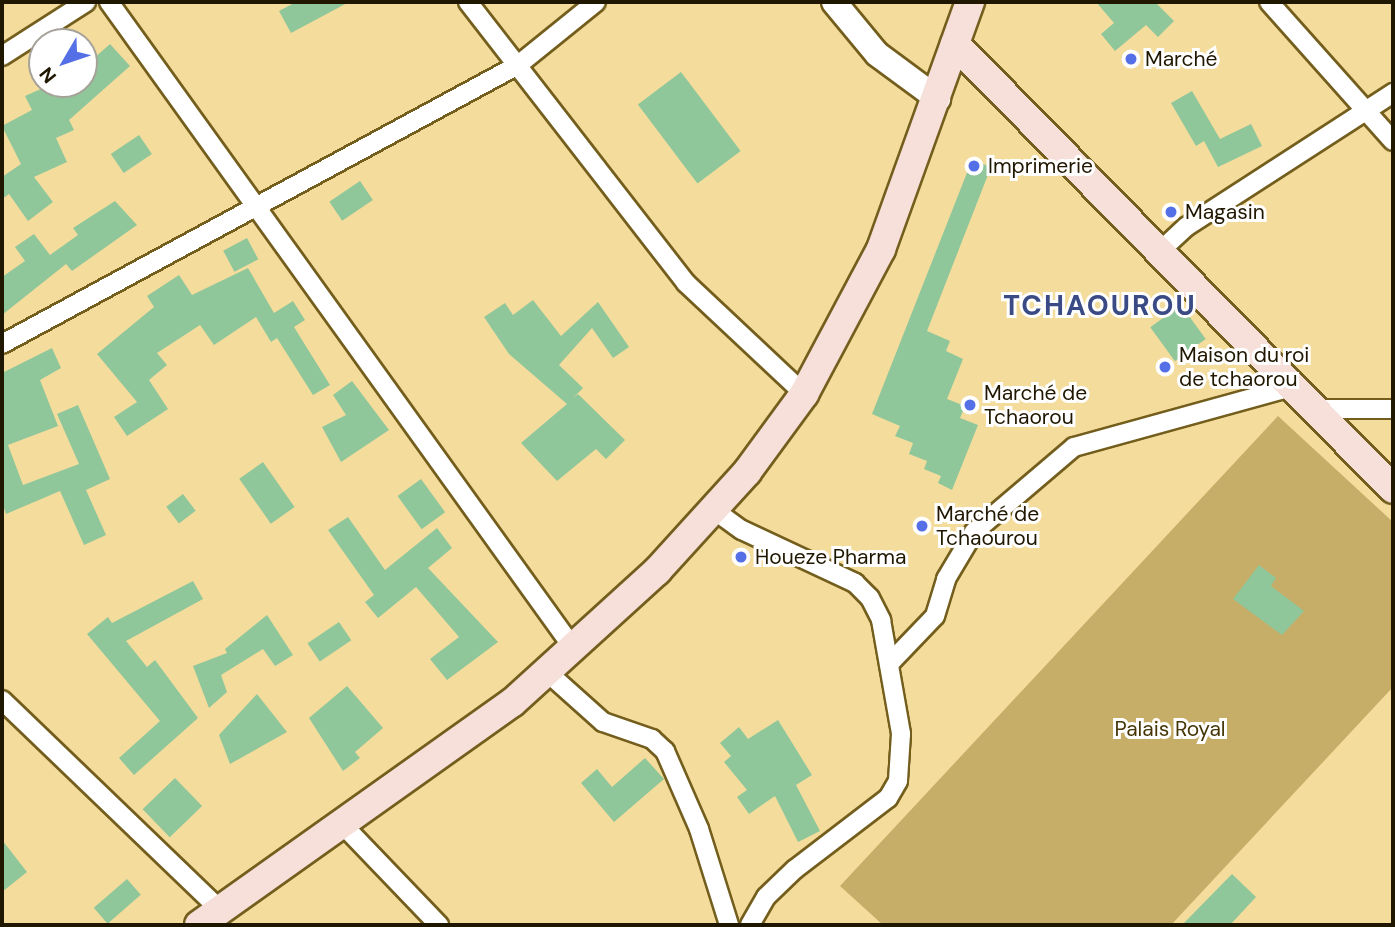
<!DOCTYPE html>
<html>
<head>
<meta charset="utf-8">
<style>
	body { margin:0 }
	#map { position:relative; width:1395px; height:927px; overflow:hidden; background:#f4dc9c; font-family:"DM Sans",sans-serif }
	div>[style] { position:absolute }
	[style*='--x'] { left:calc(var(--x)*1px); top:calc(var(--y)*1px); width:calc(var(--w)*1px); rotate:calc(var(--a)*1deg) }
	.green>* { inset:0; background:#c6ad68 }
	.building>* { inset:0; background:#8fc79b; transform-origin:0 0 }
	.roads { filter:drop-shadow(2px 0 #735e1d) drop-shadow(-2px 0 #735e1d) drop-shadow(0 2px #735e1d) drop-shadow(0 -2px #735e1d) }
	.street>* { height:18px; margin:-9px; padding:0 9px; transform-origin:9px; border-radius:9px; background:#fff }
	.secondary>* { height:24px; margin:-12px; padding:0 12px; transform-origin:12px; border-radius:12px; background:#fff }
	.primary>* { height:28px; margin:-14px; padding:0 14px; transform-origin:14px; border-radius:14px; background:#f7dfda }
	.dots>* { width:19px; height:19px; translate:-50% -50%; box-sizing:border-box; border:4px solid #fff; border-radius:50% }
	span { translate:-50% -50%; white-space:nowrap; text-align:center; line-height:1.15; -webkit-text-stroke:6px #fff; paint-order:stroke }
	.poi-label { font-size:21px; color:#201700 }
	.left { translate:0 -50%; text-align:left }
	.park-label { font-size:21px; color:#453606 }
	.district-label { font-size:28px; color:#3a4a85; font-weight:700; letter-spacing:2px }
	.frame { position:absolute; inset:0; border:4px solid #201700; pointer-events:none }
	.north { position:absolute; left:28px; top:28px; width:70px; height:70px; box-sizing:border-box; background:#fff; border:2px solid #a6a299; border-radius:50%; rotate:231deg; font-size:19px; font-weight:700; line-height:28px; text-align:center; color:#201700 }
	.north::after { content:''; display:block; margin:auto; width:24px; height:32px; background:#5570e6; clip-path:polygon(50% 0,100% 100%,50% 72%,0 100%) }
</style>
</head>
<body>
<div id="map">
	<div class="green">
		<div style="clip-path:polygon(1278px 416px,1393px 522px,1393px 687px,1171px 925px,883px 925px,840px 886px)"></div>
	</div>
	<div class="building">
		<div style="clip-path:polygon(296px 2px,349px 2px,291px 33px,279px 11px)"></div>
		<div style="clip-path:polygon(1096px 2px,1155px 2px,1174px 21px,1158px 37px,1146px 25px,1115px 51px,1101px 34px,1114px 23px)"></div>
		<div style="clip-path:polygon(110px 44px,130px 66px,69px 120px,74px 130px,56px 138px,67px 162px,34px 177px,53px 202px,28px 221px,9px 194px,2px 199px,2px 177px,21px 164px,2px 126px,32px 110px,25px 96px,52px 84px,84px 84px,84px 67px)"></div>
		<div style="left:681px;top:72px;width:99px;height:54px;rotate:53deg"></div>
		<div style="clip-path:polygon(1192px 91px,1220px 139px,1251px 124px,1262px 146px,1218px 167px,1204px 141px,1196px 146px,1171px 103px)"></div>
		<div style="left:139px;top:135px;width:23px;height:34px;rotate:56deg"></div>
		<div style="clip-path:polygon(972px 160px,991px 167px,927px 331px,950px 341px,946px 351px,963px 359px,947px 399px,965px 406px,960px 418px,978px 425px,952px 490px,938px 483px,941px 476px,924px 469px,927px 461px,909px 454px,913px 443px,895px 436px,900px 426px,872px 414px)"></div>
		<div style="left:360px;top:181px;width:23px;height:37px;rotate:56deg"></div>
		<div style="clip-path:polygon(115px 201px,137px 225px,72px 271px,66px 264px,2px 315px,2px 277px,25px 261px,15px 247px,34px 234px,50px 255px,78px 235px,73px 228px)"></div>
		<div style="left:247px;top:238px;width:24px;height:27px;rotate:62deg"></div>
		<div style="clip-path:polygon(248px 268px,274px 313px,293px 301px,305px 320px,294px 327px,330px 385px,313px 395px,277px 338px,271px 342px,256px 317px,214px 345px,200px 325px,157px 353px,167px 365px,149px 380px,168px 409px,127px 436px,114px 417px,137px 402px,97px 354px,154px 307px,147px 296px,179px 275px,192px 295px)"></div>
		<div style="clip-path:polygon(533px 300px,561px 336px,598px 302px,629px 347px,613px 358px,592px 328px,559px 365px,583px 388px,572px 399px,578px 394px,625px 440px,606px 459px,596px 449px,557px 481px,521px 443px,567px 404px,509px 354px,484px 317px,505px 303px,513px 315px)"></div>
		<div style="left:1181px;top:305px;width:42px;height:38px;rotate:54deg"></div>
		<div style="clip-path:polygon(52px 348px,61px 368px,40px 380px,58px 426px,8px 445px,23px 485px,79px 464px,57px 414px,78px 405px,110px 479px,86px 490px,106px 535px,84px 545px,60px 491px,6px 514px,2px 502px,2px 373px)"></div>
		<div style="clip-path:polygon(352px 381px,389px 430px,341px 462px,322px 427px,346px 415px,333px 395px)"></div>
		<div style="left:263px;top:462px;width:55px;height:29px;rotate:55deg"></div>
		<div style="left:421px;top:479px;width:41px;height:29px;rotate:54deg"></div>
		<div style="left:183px;top:494px;width:21px;height:21px;rotate:53deg"></div>
		<div style="clip-path:polygon(348px 517px,385px 570px,437px 528px,452px 548px,428px 568px,498px 642px,447px 680px,430px 659px,459px 637px,416px 587px,378px 618px,365px 602px,374px 595px,328px 530px)"></div>
		<div style="clip-path:polygon(1259px 565px,1276px 578px,1271px 586px,1304px 611px,1282px 635px,1233px 599px)"></div>
		<div style="clip-path:polygon(193px 581px,203px 599px,126px 641px,147px 667px,155px 660px,198px 718px,134px 775px,119px 758px,160px 721px,87px 634px,108px 617px,112px 623px)"></div>
		<div style="clip-path:polygon(267px 615px,293px 655px,275px 666px,263px 649px,221px 675px,227px 692px,209px 708px,193px 666px,227px 653px,225px 649px)"></div>
		<div style="left:339px;top:622px;width:22px;height:38px;rotate:56deg"></div>
		<div style="clip-path:polygon(347px 686px,383px 728px,355px 752px,360px 758px,343px 771px,309px 718px)"></div>
		<div style="clip-path:polygon(257px 694px,287px 732px,230px 764px,219px 735px)"></div>
		<div style="clip-path:polygon(778px 720px,812px 775px,796px 785px,820px 831px,798px 842px,775px 796px,749px 814px,737px 797px,747px 790px,724px 762px,731px 756px,720px 743px,739px 727px,748px 739px)"></div>
		<div style="clip-path:polygon(645px 758px,664px 779px,614px 822px,581px 783px,597px 769px,612px 787px)"></div>
		<div style="left:175px;top:778px;width:39px;height:45px;rotate:46deg"></div>
		<div style="clip-path:polygon(2px 840px,27px 872px,2px 892px)"></div>
		<div style="clip-path:polygon(1232px 874px,1256px 897px,1230px 925px,1182px 925px)"></div>
		<div style="left:127px;top:879px;width:21px;height:44px;rotate:49deg"></div>
	</div>
	<div class="roads">
		<div class="street">
			<div style="--x:109;--y:2;--w:797;--a:54.3"></div>
			<div style="--x:468;--y:2;--w:356;--a:52.2"></div>
			<div style="--x:686;--y:283;--w:162;--a:43.2"></div>
			<div style="--x:1269;--y:2;--w:186;--a:48.3"></div>
			<div style="--x:2;--y:56;--w:100;--a:-32.7"></div>
			<div style="--x:1158;--y:253;--w:38;--a:-43"></div>
			<div style="--x:1186;--y:227;--w:247;--a:-32.9"></div>
			<div style="--x:2;--y:344;--w:587;--a:-28.4"></div>
			<div style="--x:518;--y:65;--w:100;--a:-38.9"></div>
			<div style="--x:1312;--y:409;--w:81;--a:0"></div>
			<div style="--x:714;--y:510;--w:34;--a:36"></div>
			<div style="--x:742;--y:530;--w:125;--a:25.1"></div>
			<div style="--x:855;--y:583;--w:21;--a:45"></div>
			<div style="--x:870;--y:598;--w:25;--a:63"></div>
			<div style="--x:881;--y:620;--w:116;--a:80"></div>
			<div style="--x:901;--y:734;--w:47;--a:93.7"></div>
			<div style="--x:898;--y:781;--w:20;--a:120"></div>
			<div style="--x:888;--y:798;--w:117;--a:142.6"></div>
			<div style="--x:795;--y:869;--w:40;--a:136"></div>
			<div style="--x:766;--y:897;--w:32;--a:120"></div>
			<div style="--x:889;--y:664;--w:66;--a:-46.2"></div>
			<div style="--x:935;--y:616;--w:39;--a:-73"></div>
			<div style="--x:946;--y:579;--w:55;--a:-59.2"></div>
			<div style="--x:974;--y:532;--w:131;--a:-40.4"></div>
			<div style="--x:1074;--y:447;--w:222;--a:-15.4"></div>
			<div style="--x:547;--y:672;--w:75;--a:41.8"></div>
			<div style="--x:603;--y:722;--w:52;--a:19.1"></div>
			<div style="--x:652;--y:739;--w:18;--a:43"></div>
			<div style="--x:665;--y:751;--w:85;--a:66.4"></div>
			<div style="--x:699;--y:829;--w:101;--a:72.6"></div>
			<div style="--x:2;--y:700;--w:303;--a:43.9"></div>
			<div style="--x:343;--y:825;--w:139;--a:46.2"></div>
		</div>
		<div class="secondary">
			<div style="--x:834;--y:2;--w:67;--a:50.4"></div>
			<div style="--x:877;--y:54;--w:76;--a:36.4"></div>
		</div>
		<div class="primary">
			<div style="--x:955;--y:44;--w:624;--a:45.45"></div>
			<div style="--x:199;--y:925;--w:385;--a:-35.4"></div>
			<div style="--x:513;--y:702;--w:195;--a:-42.3"></div>
			<div style="--x:657;--y:571;--w:134;--a:-47.7"></div>
			<div style="--x:747;--y:472;--w:97;--a:-53.8"></div>
			<div style="--x:804;--y:394;--w:164;--a:-62"></div>
			<div style="--x:881;--y:249;--w:263;--a:-70.2"></div>
		</div>
	</div>
	<div class="dots">
		<div style="left:1131px;top:59px;background:#5570e6"></div>
		<div style="left:974px;top:166px;background:#5570e6"></div>
		<div style="left:1171px;top:212px;background:#5570e6"></div>
		<div style="left:1165px;top:367px;background:#5570e6"></div>
		<div style="left:970px;top:405px;background:#5570e6"></div>
		<div style="left:922px;top:526px;background:#5570e6"></div>
		<div style="left:741px;top:557px;background:#5570e6"></div>
	</div>
	<div class="poi-label">
		<span class="left" style="left:1145px;top:59px">Marché</span>
		<span class="left" style="left:988px;top:166px">Imprimerie</span>
		<span class="left" style="left:1185px;top:212px">Magasin</span>
		<span class="left" style="left:1179px;top:367px">Maison du roi<br>de tchaorou</span>
		<span class="left" style="left:984px;top:405px">Marché de<br>Tchaorou</span>
		<span class="left" style="left:936px;top:526px">Marché de<br>Tchaourou</span>
		<span class="left" style="left:755px;top:557px">Houeze Pharma</span>
	</div>
	<div class="park-label">
		<span style="left:1170px;top:729px">Palais Royal</span>
	</div>
	<div class="district-label">
		<span style="left:1100px;top:306px">TCHAOUROU</span>
	</div>
	<div class="frame"></div>
	<div class="north">N</div>
</div>
</body>
</html>
